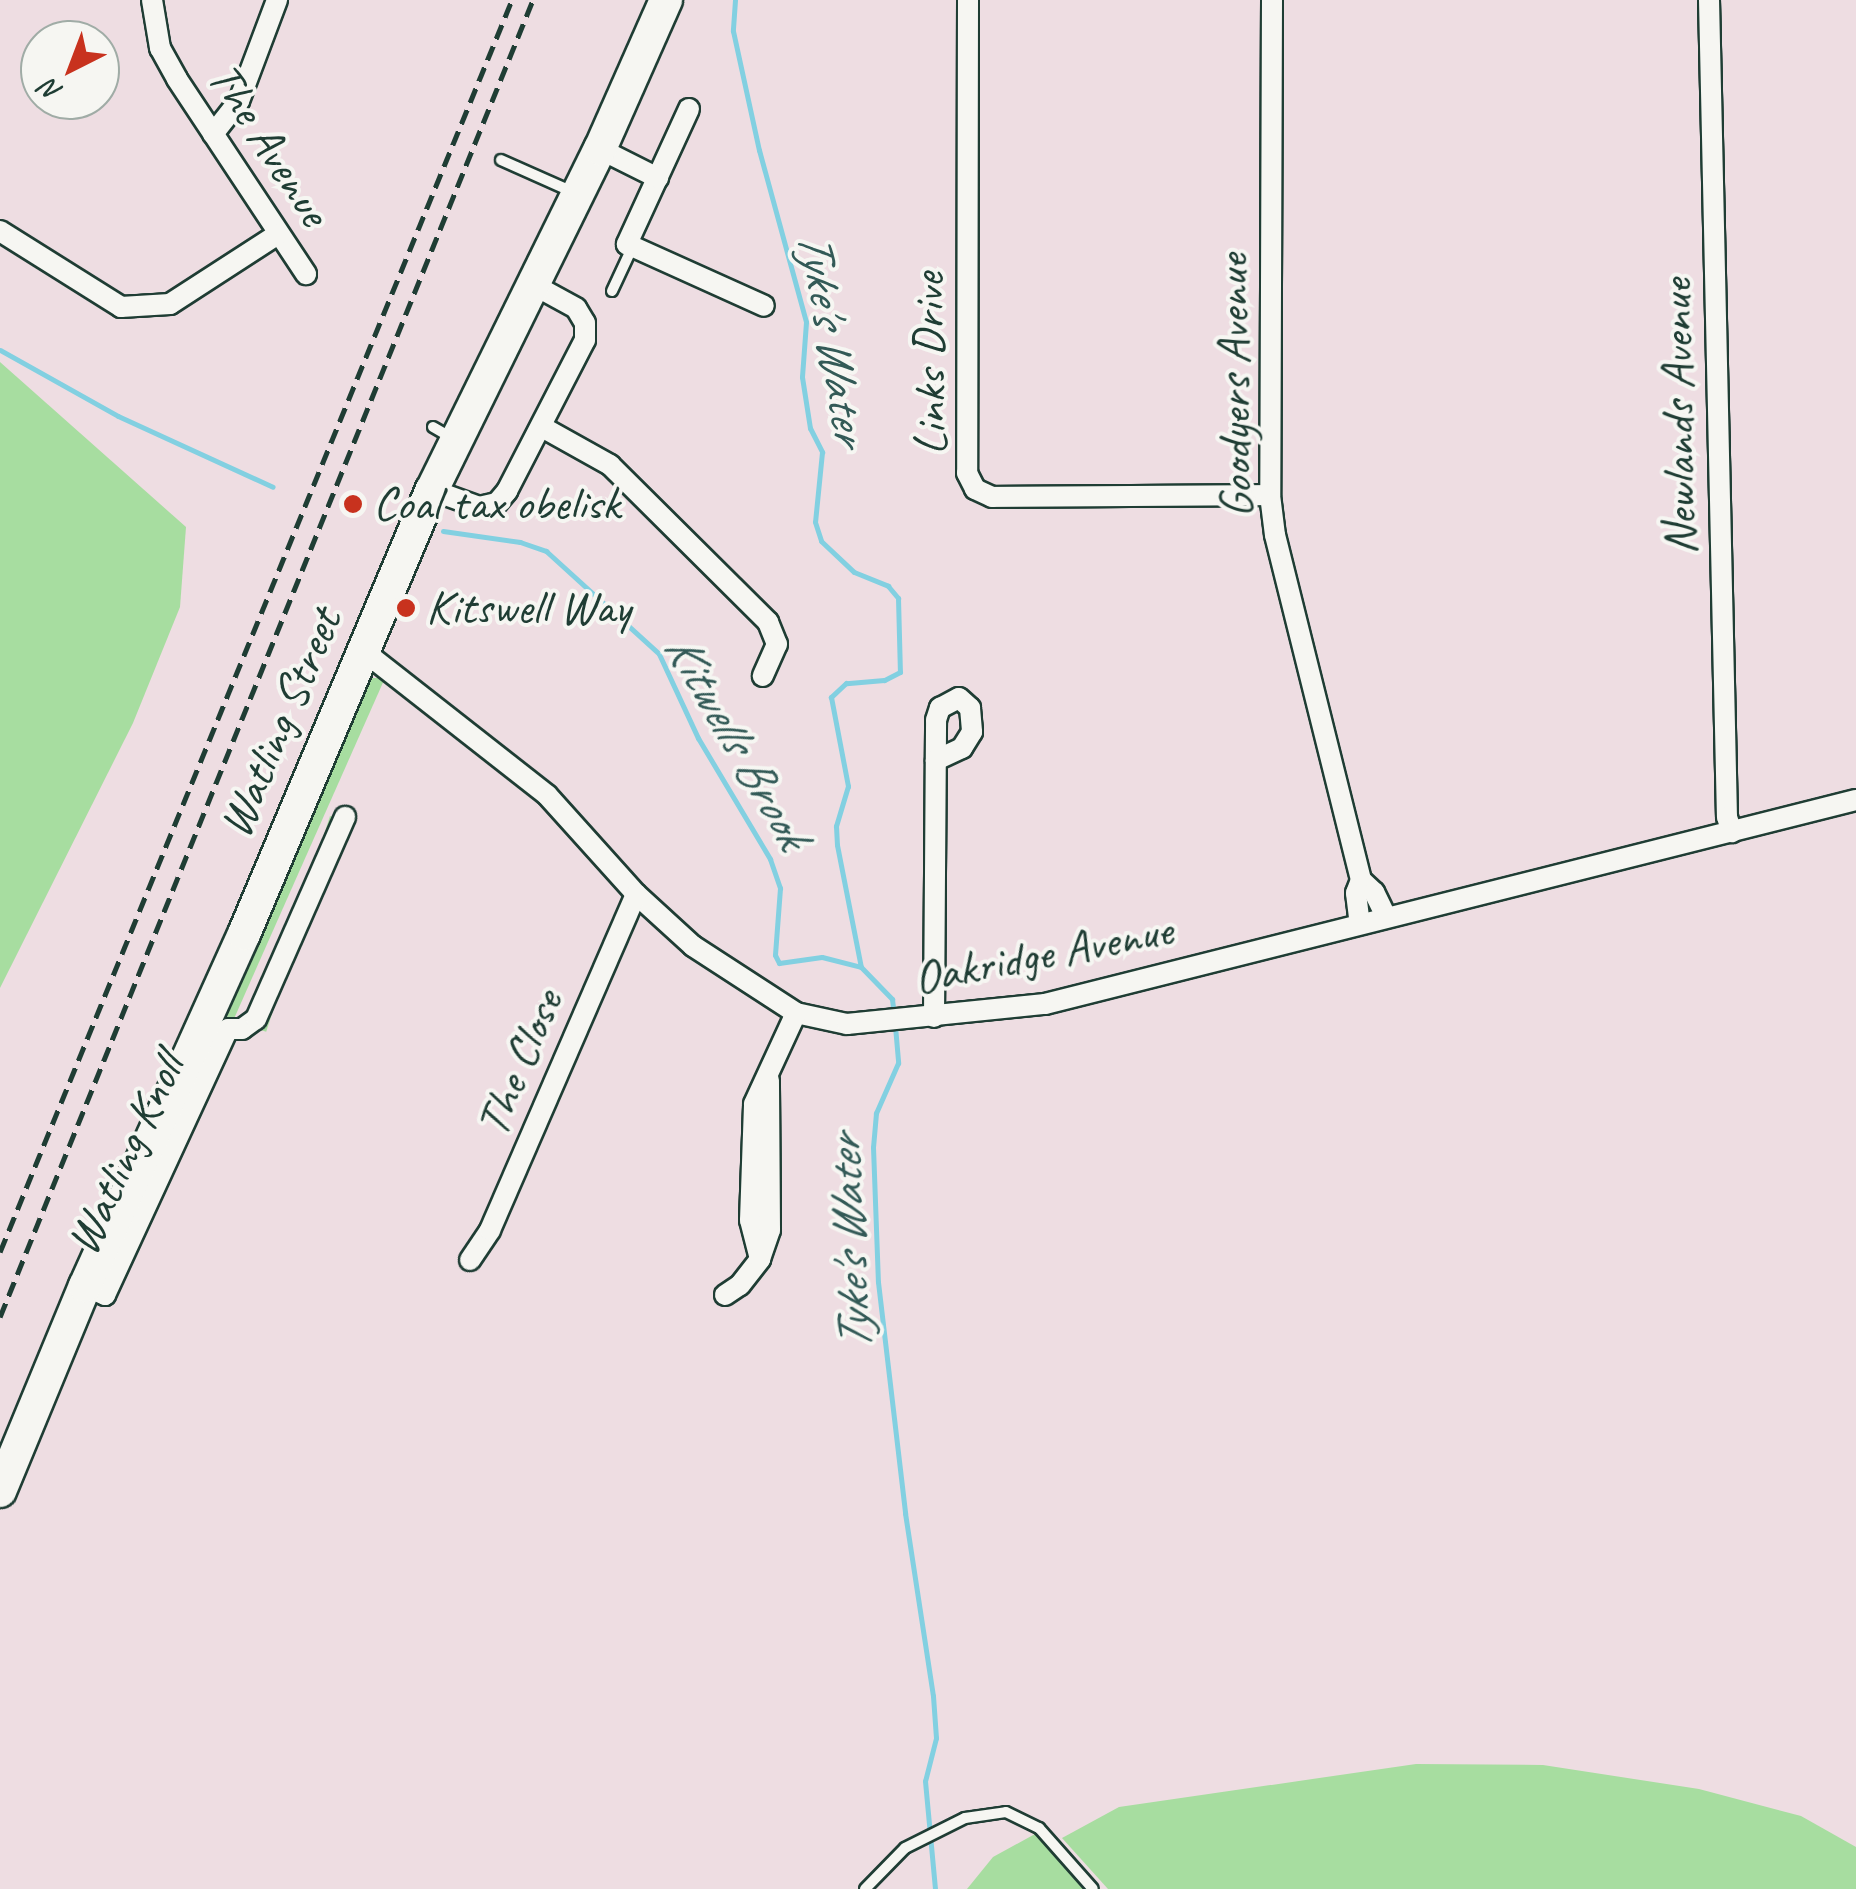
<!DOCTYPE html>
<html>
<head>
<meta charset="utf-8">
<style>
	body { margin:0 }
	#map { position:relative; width:1856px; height:1889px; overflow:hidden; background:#eedde2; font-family:Caveat,sans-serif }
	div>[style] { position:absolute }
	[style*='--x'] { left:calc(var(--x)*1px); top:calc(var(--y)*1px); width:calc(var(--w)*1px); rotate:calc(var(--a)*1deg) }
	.green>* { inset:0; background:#a7dda0; transform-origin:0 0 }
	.stream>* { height:5px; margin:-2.5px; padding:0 2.5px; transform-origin:2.5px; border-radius:2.5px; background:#82d0e1 }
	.roads { filter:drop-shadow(2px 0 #1f3d34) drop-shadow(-2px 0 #1f3d34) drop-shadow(0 2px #1f3d34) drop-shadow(0 -2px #1f3d34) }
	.lane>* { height:10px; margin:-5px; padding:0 5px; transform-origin:5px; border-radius:5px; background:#f6f6f2 }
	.street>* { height:20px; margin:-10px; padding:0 10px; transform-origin:10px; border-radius:10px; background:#f6f6f2 }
	.primary>* { height:32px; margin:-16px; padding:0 16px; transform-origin:16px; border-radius:16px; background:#f6f6f2 }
	.rail>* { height:5px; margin-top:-2.5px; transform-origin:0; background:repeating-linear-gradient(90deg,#1f3d34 0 15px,transparent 0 23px) }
	.dots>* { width:28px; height:28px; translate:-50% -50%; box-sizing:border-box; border:5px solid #f6f6f2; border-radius:50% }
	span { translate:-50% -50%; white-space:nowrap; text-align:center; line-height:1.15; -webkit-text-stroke:8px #f6f6f2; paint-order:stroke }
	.street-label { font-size:48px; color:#1f3d34 }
	.poi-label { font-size:48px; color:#1f3d34 }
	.left { translate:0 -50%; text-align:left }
	.water-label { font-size:50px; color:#335a57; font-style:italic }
	.north { position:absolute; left:20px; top:20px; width:100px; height:100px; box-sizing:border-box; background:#f6f6f2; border:2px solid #a0aca6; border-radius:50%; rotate:222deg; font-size:28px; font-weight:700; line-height:40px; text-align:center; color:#1f3d34 }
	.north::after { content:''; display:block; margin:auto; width:35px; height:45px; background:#c8321e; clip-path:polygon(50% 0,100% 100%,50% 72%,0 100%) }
</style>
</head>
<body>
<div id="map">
	<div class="green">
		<div style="clip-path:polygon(0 362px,186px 527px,180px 607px,133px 723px,0 988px)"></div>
		<div style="clip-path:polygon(367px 678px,385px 678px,233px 1021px,229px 1020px,224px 1010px)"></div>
		<div style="left:330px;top:816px;width:6px;height:225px;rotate:18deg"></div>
		<div style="clip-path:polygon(1416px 1764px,1543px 1765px,1699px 1789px,1801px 1816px,1856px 1847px,1856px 1889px,1108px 1889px,1062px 1838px,1119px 1807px)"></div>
		<div style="clip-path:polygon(1035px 1834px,1083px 1889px,967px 1889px,993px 1857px)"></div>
	</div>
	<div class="stream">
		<div style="--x:735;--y:0;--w:31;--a:94"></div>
		<div style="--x:733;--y:31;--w:122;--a:77.7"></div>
		<div style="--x:759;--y:150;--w:178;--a:74.7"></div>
		<div style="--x:806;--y:322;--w:55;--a:94.2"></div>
		<div style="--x:802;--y:377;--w:52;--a:81.1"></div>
		<div style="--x:810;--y:428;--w:27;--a:63"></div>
		<div style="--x:822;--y:452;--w:70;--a:95.7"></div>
		<div style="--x:815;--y:522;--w:20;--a:72"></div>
		<div style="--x:821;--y:541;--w:45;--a:43.2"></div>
		<div style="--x:854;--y:572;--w:37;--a:22"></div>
		<div style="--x:888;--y:586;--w:16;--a:50"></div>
		<div style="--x:898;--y:598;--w:74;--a:88.5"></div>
		<div style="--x:900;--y:672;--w:18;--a:153"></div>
		<div style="--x:884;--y:680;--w:38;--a:175"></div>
		<div style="--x:846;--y:683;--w:21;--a:137"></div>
		<div style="--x:831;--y:697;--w:91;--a:79.2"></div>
		<div style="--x:848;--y:786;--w:42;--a:106.7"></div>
		<div style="--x:836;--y:826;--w:19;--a:87"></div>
		<div style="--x:837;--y:845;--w:124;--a:78.9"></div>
		<div style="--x:861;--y:967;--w:45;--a:45.9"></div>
		<div style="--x:892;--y:999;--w:16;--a:83"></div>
		<div style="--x:0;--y:350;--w:135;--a:29.2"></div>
		<div style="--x:118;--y:416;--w:170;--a:24.6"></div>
		<div style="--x:443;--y:531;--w:78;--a:8.1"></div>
		<div style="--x:520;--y:542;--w:28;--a:19"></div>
		<div style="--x:546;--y:551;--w:153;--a:42.3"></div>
		<div style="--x:659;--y:654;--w:93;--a:65.1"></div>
		<div style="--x:698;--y:738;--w:141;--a:59.2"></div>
		<div style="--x:770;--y:859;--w:31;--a:71"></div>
		<div style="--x:780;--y:888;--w:67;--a:94.3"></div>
		<div style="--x:775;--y:955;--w:9;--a:63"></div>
		<div style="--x:779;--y:963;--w:43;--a:-7.9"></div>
		<div style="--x:822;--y:957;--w:40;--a:14.4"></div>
		<div style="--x:895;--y:1026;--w:37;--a:85"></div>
		<div style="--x:898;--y:1063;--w:55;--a:113.7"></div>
		<div style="--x:876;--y:1113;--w:34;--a:95"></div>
		<div style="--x:873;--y:1147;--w:135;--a:87.9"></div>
		<div style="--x:878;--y:1282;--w:233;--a:83.3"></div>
		<div style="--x:905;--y:1513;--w:185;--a:81.3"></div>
		<div style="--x:933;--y:1696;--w:42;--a:85.9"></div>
		<div style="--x:936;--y:1738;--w:44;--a:104.3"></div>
		<div style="--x:925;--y:1781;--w:108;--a:84.7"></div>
	</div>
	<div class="roads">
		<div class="lane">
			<div style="--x:501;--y:160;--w:79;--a:24"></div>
			<div style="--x:612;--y:291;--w:50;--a:-65"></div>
			<div style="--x:433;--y:427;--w:24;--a:30"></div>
			<div style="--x:865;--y:1889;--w:57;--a:-45.7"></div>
			<div style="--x:905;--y:1848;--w:67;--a:-26.6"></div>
			<div style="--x:965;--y:1818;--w:41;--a:-8.3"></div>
			<div style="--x:1006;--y:1812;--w:37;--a:26"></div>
			<div style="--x:1039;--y:1828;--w:81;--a:48.5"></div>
		</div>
		<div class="street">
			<div style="--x:152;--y:0;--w:49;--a:80.5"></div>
			<div style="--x:160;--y:48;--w:35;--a:61"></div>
			<div style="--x:177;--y:79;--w:234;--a:56.5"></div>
			<div style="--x:968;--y:0;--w:473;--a:90.1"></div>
			<div style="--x:967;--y:473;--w:18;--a:63"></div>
			<div style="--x:975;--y:489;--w:19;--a:25"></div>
			<div style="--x:992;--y:497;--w:278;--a:-0.4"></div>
			<div style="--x:1272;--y:0;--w:495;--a:90.2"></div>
			<div style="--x:1270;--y:495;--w:40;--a:82.9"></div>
			<div style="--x:1275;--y:535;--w:356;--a:76"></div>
			<div style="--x:1361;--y:880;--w:14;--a:111"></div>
			<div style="--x:1356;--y:893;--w:31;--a:83"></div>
			<div style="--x:1709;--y:0;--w:817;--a:88.74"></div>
			<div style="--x:1727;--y:817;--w:16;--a:72"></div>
			<div style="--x:689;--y:109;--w:149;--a:114.7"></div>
			<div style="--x:627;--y:244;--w:150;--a:24.3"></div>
			<div style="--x:213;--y:134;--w:42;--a:-51.8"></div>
			<div style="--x:239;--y:101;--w:108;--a:-69.4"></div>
			<div style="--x:600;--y:149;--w:65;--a:26.6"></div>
			<div style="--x:0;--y:231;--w:143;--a:32.1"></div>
			<div style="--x:121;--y:307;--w:49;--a:-3.5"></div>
			<div style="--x:170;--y:304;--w:129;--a:-32.9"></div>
			<div style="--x:542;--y:427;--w:78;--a:29.2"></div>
			<div style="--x:610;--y:465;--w:223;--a:44.8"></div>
			<div style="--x:768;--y:622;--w:24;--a:68"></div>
			<div style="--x:777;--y:644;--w:35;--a:114"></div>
			<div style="--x:432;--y:490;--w:50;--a:19.9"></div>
			<div style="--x:479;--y:507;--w:18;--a:-13"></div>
			<div style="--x:497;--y:503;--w:16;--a:-50"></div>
			<div style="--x:507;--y:491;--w:170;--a:-62.7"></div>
			<div style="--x:585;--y:340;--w:17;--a:-90"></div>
			<div style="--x:585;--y:323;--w:17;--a:-121"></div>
			<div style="--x:576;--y:308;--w:48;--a:-151.3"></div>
			<div style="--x:361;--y:649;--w:236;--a:38.1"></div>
			<div style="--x:547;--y:795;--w:133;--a:48"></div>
			<div style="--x:636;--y:894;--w:77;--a:42.4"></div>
			<div style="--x:693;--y:946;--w:123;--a:33"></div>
			<div style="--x:796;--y:1013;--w:52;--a:12.2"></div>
			<div style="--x:847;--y:1024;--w:199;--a:-5.8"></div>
			<div style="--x:1045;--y:1004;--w:836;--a:-14.12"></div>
			<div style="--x:1361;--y:880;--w:18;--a:43"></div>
			<div style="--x:1374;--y:892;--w:28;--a:64"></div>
			<div style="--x:934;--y:1017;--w:297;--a:-89.6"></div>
			<div style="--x:936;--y:720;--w:13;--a:-72"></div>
			<div style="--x:940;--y:708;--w:21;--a:-28"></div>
			<div style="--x:959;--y:698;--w:15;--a:42"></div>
			<div style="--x:970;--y:708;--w:24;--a:85"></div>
			<div style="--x:972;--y:732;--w:19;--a:122"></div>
			<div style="--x:962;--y:748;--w:29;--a:155"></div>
			<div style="--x:760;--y:1259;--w:40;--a:-104.4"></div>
			<div style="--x:750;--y:1220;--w:116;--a:-88"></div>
			<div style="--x:754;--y:1104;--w:100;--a:-65.2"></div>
			<div style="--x:470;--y:1260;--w:36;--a:-56"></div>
			<div style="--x:490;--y:1230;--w:366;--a:-66.5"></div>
			<div style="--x:85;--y:1286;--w:22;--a:24"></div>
			<div style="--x:105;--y:1295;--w:293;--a:-65.2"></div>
			<div style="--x:228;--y:1029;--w:14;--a:0"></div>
			<div style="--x:242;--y:1029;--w:17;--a:-36"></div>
			<div style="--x:256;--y:1019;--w:221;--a:-66.2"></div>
			<div style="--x:725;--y:1295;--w:18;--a:-34"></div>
			<div style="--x:740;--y:1285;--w:33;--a:-52"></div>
			<div style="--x:760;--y:1259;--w:31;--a:-71"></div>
			<div style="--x:770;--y:1230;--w:150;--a:-90.4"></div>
		</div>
		<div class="primary">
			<div style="--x:0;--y:1491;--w:222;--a:-67.5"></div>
			<div style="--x:85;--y:1286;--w:386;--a:-65.7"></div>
			<div style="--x:244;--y:934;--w:482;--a:-67.1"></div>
			<div style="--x:432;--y:490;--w:380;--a:-63.8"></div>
			<div style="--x:600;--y:149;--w:163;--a:-66.1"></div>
		</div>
	</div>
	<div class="rail">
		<div style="--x:0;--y:1252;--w:1353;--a:-67.76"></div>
		<div style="--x:0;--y:1317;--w:1421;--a:-67.97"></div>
	</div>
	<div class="dots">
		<div style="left:353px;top:504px;background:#c8321e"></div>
		<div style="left:406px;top:608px;background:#c8321e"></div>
	</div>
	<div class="street-label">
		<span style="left:269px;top:144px;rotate:57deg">The Avenue</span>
		<span style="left:929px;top:364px;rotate:-91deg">Links Drive</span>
		<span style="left:1234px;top:386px;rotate:-91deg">Goodyers Avenue</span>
		<span style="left:1678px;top:417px;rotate:-91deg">Newlands Avenue</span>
		<span style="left:280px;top:723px;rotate:-67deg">Watling Street</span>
		<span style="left:1043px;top:954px;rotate:-11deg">Oakridge Avenue</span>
		<span style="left:519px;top:1063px;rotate:-67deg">The Close</span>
		<span style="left:125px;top:1154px;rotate:-65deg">Watling Knoll</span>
	</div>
	<div class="poi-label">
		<span class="left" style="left:373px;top:504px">Coal tax obelisk</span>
		<span class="left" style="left:426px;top:608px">Kitswell Way</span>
	</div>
	<div class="water-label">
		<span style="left:833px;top:337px;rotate:80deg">Tyke's Water</span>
		<span style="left:737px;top:740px;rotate:60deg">Kitwells Brook</span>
		<span style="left:849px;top:1244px;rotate:-93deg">Tyke's Water</span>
	</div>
	<div class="north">N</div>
</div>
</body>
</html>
